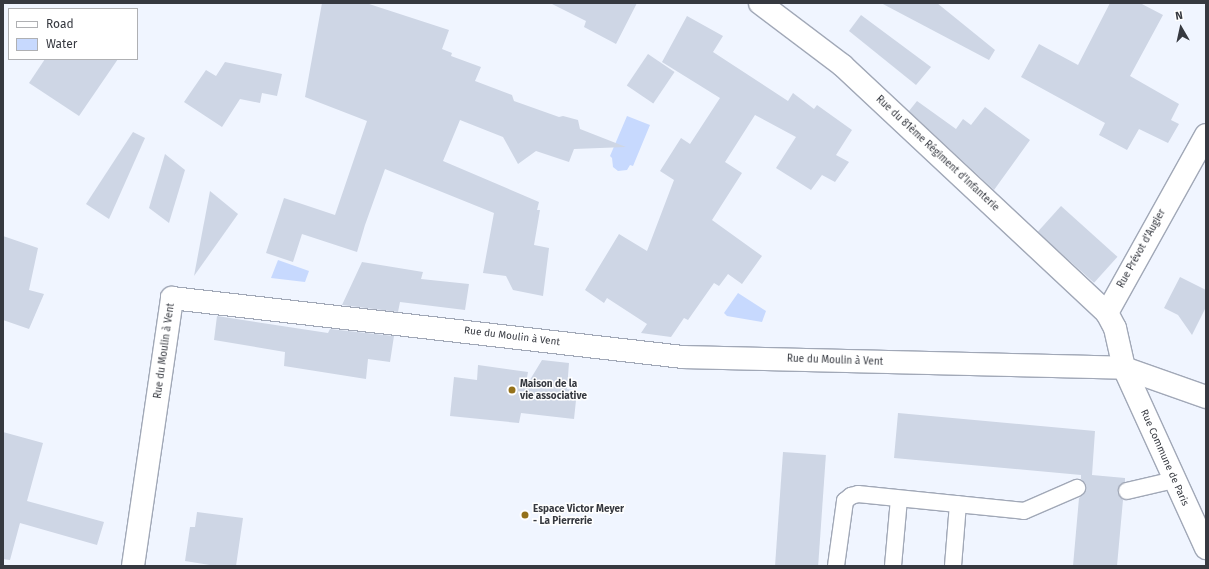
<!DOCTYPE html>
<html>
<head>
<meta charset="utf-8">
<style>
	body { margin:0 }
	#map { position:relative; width:1209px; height:569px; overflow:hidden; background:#f0f5ff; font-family:"Fira Sans",sans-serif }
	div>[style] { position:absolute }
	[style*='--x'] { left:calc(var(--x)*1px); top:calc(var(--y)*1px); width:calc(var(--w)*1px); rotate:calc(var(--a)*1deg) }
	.water>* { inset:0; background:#c7d9fe }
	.building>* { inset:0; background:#ced6e5; transform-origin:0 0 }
	.roads { filter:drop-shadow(1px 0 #a1a8b7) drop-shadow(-1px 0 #a1a8b7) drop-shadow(0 1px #a1a8b7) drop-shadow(0 -1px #a1a8b7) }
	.service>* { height:16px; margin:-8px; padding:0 8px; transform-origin:8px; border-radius:8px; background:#fff }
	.minor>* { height:22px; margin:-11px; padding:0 11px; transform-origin:11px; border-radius:11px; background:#fff }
	.dots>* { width:11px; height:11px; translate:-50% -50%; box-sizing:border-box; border:2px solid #fff; border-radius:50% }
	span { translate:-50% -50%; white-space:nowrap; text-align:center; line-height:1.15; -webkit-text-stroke:3px #fff; paint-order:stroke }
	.street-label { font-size:10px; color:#363940 }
	.poi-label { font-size:10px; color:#363940; font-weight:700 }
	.left { translate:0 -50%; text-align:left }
	.frame { position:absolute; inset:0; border:4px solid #363940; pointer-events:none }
	.legend { position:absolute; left:8px; top:8px; width:130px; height:52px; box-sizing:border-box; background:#fff; border:1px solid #afb0b3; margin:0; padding:5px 7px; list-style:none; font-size:12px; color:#363940 }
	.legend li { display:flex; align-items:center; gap:8px; height:20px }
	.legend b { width:20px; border:1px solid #afb0b3 }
	.north { position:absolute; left:1161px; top:8px; width:40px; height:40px; -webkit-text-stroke:3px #fff; paint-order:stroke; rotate:351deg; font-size:11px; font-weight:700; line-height:16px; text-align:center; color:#363940 }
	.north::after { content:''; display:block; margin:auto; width:14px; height:18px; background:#363940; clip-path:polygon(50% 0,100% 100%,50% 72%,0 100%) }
</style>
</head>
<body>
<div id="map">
	<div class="water">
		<div style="clip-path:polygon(627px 116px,650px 125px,633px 166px,630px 165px,627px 170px,618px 171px,613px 167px,612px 158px,610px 156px)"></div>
		<div style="clip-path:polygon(278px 260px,309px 271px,305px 282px,271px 278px)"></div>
		<div style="clip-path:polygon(738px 293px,766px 311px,762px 322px,727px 316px,724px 313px)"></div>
	</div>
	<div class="building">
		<div style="clip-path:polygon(322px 3px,366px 3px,449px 30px,442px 49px,452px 53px,451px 56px,481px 67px,475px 81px,512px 95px,514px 101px,559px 117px,563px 116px,578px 120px,580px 129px,626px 147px,574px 149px,569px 162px,536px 151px,518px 164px,503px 137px,460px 120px,443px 161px,539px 202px,537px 210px,540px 210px,534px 245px,549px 248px,543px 296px,513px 290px,506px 276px,483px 273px,494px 213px,385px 169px,365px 225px,357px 252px,302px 234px,293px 262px,266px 253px,284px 198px,335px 215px,367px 121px,305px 97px)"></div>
		<div style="clip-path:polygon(550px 3px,637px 3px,616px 44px,584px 27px,586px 21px)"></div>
		<div style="clip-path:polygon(881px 3px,937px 3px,995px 50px,989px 60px)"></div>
		<div style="clip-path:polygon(1110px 3px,1140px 3px,1163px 15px,1130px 76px,1179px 104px,1171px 120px,1179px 124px,1168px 143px,1139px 129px,1127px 150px,1099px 135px,1105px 123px,1021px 77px,1039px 44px,1078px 65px)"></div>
		<div style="clip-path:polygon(861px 15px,931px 67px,916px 85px,849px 31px)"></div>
		<div style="clip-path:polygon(687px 16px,723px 36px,713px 52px,788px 101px,793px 93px,814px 109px,817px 105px,852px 130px,836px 155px,849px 162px,835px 182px,822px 175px,811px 190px,776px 168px,796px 137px,755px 115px,725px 162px,742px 173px,712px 220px,762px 256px,742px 284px,728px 274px,719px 286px,714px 283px,688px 320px,684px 318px,671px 337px,641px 333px,647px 324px,607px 298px,604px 303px,585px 290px,619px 234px,647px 251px,674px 180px,660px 171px,681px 138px,690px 144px,720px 98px,662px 62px)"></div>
		<div style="left:648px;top:54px;width:32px;height:38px;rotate:34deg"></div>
		<div style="clip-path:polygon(45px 59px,118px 59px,79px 116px,29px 83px)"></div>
		<div style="clip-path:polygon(225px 62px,282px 74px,277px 96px,262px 93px,260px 103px,240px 99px,222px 127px,184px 102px,206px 70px,216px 76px)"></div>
		<div style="clip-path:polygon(917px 101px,956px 129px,963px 119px,971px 125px,985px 107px,1030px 140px,994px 190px,909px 111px)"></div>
		<div style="clip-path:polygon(133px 132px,145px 138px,109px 219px,86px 204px)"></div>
		<div style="clip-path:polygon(165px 154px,185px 170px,169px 223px,149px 208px)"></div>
		<div style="clip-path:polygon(210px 191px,238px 214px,194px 276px)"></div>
		<div style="left:1061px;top:206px;width:76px;height:35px;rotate:42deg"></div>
		<div style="clip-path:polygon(3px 236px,38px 248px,29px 290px,44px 294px,29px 329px,3px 320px)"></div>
		<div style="clip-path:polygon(362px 262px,423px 272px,421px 279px,469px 284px,465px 310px,400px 302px,398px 312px,342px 305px)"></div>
		<div style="clip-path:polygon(1180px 277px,1206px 290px,1206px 307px,1192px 335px,1178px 315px,1164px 308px)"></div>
		<div style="clip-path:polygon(217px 316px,328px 333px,330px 329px,394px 336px,390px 362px,368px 359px,366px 379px,284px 366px,285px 352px,214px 340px)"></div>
		<div style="clip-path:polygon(542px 360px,569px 363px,567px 389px,577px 391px,574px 419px,521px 413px,519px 423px,450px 416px,454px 377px,477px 380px,478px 365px,528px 372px,525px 388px)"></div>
		<div style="clip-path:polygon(898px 413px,1095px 431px,1092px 475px,1125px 478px,1125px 482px,1118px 489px,1118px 494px,1123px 500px,1117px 566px,1073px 566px,1079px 498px,1084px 494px,1086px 489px,1086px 484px,1081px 479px,1081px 475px,894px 458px)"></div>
		<div style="clip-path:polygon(3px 432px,43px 443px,27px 501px,104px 522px,97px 545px,20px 523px,10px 560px,3px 559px)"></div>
		<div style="left:783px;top:452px;width:43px;height:115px;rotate:4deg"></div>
		<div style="clip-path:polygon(197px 512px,243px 518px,236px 566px,216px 566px,185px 561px,190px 527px,195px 527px)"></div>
	</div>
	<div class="roads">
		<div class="service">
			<div style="--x:1127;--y:491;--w:48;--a:-13.2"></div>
			<div style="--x:836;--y:566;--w:66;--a:-82.1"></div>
			<div style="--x:845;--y:501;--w:8;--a:-40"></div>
			<div style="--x:851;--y:496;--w:7;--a:-16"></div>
			<div style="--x:858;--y:494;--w:167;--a:5.8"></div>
			<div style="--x:1024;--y:511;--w:58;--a:-23.5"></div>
			<div style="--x:893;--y:566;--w:67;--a:-84.9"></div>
			<div style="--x:953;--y:566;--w:62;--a:-85.4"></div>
		</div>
		<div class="minor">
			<div style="--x:760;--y:3;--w:103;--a:37.1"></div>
			<div style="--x:842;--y:65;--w:363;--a:43.1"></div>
			<div style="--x:1206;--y:135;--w:204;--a:119.1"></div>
			<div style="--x:1107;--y:313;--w:17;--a:62"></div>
			<div style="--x:1115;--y:328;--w:41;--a:77.3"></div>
			<div style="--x:1124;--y:368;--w:198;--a:65.5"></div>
			<div style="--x:133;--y:566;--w:271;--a:-81.7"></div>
			<div style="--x:172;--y:298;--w:514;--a:6.59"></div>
			<div style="--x:683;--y:357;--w:441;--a:1.4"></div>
			<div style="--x:1124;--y:368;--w:87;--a:19.5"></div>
		</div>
	</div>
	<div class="dots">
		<div style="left:512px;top:390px;background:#95721a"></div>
		<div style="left:525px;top:515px;background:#95721a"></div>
	</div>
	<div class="street-label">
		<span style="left:937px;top:154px;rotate:43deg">Rue du 81ème Régiment d'Infanterie</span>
		<span style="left:1142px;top:249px;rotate:-61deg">Rue Prévot d'Augier</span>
		<span style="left:512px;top:337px;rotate:7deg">Rue du Moulin à Vent</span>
		<span style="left:165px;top:351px;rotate:-82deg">Rue du Moulin à Vent</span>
		<span style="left:835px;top:361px;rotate:2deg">Rue du Moulin à Vent</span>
		<span style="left:1164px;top:458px;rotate:66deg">Rue Commune de Paris</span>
	</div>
	<div class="poi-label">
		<span class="left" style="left:520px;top:390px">Maison de la<br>vie associative</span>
		<span class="left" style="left:533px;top:515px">Espace Victor Meyer<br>- La Pierrerie</span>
	</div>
	<div class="frame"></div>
	<ul class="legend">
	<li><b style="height:5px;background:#fff"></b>Road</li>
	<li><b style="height:11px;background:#c7d9fe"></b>Water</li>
	</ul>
	<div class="north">N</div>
</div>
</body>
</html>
